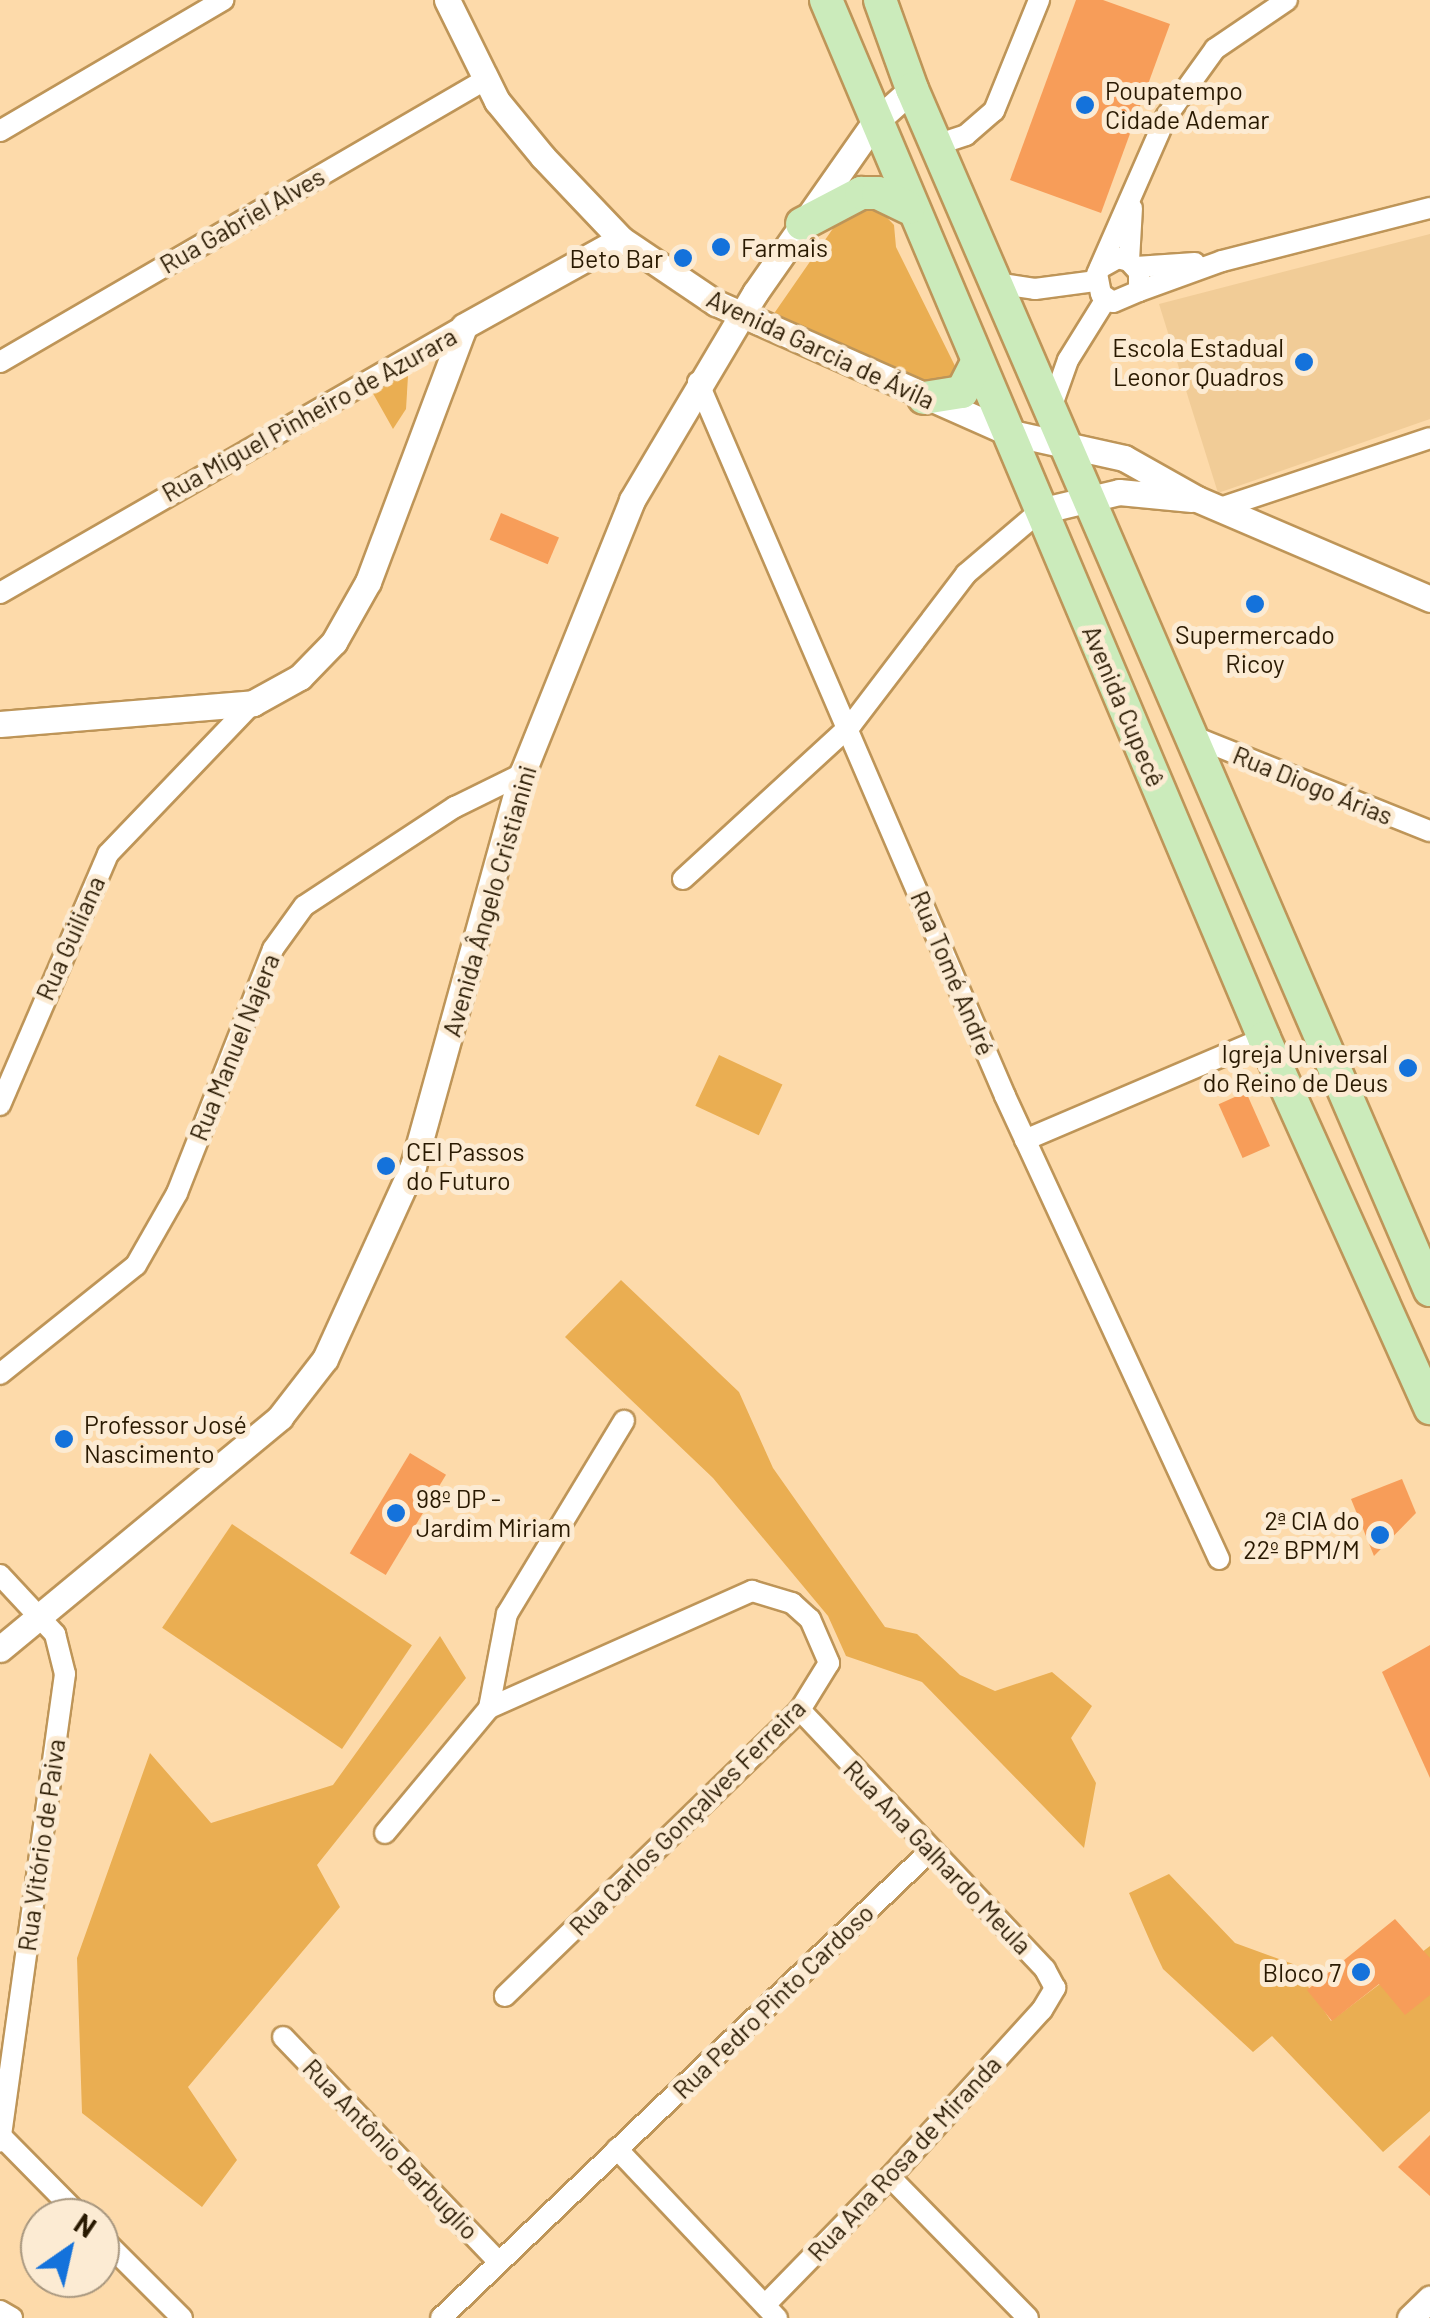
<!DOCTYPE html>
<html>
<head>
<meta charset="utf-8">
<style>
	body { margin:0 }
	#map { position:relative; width:1430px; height:2318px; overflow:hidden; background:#fddaaa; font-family:Barlow,sans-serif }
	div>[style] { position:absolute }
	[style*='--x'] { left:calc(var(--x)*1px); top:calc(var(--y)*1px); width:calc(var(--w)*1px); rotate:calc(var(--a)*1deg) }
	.built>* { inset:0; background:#f1cc97 }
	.green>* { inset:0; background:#eaae52; transform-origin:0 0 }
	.building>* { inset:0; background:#f79d59; transform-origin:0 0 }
	.roads { filter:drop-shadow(2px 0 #be9558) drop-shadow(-2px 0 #be9558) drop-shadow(0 2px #be9558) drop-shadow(0 -2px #be9558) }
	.minor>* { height:20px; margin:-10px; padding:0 10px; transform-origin:10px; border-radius:10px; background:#fff }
	.tertiary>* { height:25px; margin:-12.5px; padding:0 12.5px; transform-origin:12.5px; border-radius:12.5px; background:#fff }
	.primary>* { height:32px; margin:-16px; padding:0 16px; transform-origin:16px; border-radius:16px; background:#cbebbb }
	.dots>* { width:28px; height:28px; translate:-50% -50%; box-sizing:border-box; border:5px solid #fcebd3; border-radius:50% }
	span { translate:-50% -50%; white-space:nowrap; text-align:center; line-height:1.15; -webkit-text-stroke:10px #fcebd3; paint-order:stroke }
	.poi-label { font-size:25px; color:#291901 }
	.left { translate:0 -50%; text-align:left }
	.right { translate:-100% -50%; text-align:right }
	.street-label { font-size:25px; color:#291901 }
	.north { position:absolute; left:20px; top:2198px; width:100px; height:100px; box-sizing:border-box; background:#fcebd3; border:2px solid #a8977f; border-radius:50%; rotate:34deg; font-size:28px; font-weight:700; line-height:40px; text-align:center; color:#291901 }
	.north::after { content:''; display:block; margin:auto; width:35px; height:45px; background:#1472db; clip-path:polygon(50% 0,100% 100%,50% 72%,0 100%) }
</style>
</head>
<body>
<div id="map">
	<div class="built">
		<div style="clip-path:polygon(1430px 234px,1430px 419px,1218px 493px,1159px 304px)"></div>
	</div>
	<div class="green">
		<div style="clip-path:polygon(873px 203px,894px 225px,896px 247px,956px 368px,952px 381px,937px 388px,773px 315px,843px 214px)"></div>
		<div style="clip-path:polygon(399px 364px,408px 376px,406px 409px,393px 429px,366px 381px)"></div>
		<div style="left:719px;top:1055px;width:70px;height:56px;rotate:25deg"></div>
		<div style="clip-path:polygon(621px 1280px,739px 1392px,773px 1468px,885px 1627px,917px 1634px,960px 1675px,995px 1691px,1052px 1672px,1092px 1706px,1071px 1738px,1096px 1783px,1084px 1848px,922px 1682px,846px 1656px,828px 1616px,713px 1478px,565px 1337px)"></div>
		<div style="left:232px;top:1524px;width:217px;height:125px;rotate:34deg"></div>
		<div style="clip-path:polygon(440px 1636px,466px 1678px,317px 1865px,340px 1907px,188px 2087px,237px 2160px,202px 2207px,82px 2113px,77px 1958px,150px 1753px,211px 1823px,333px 1785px)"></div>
		<div style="clip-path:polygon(1169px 1874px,1235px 1943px,1293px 1964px,1331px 2021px,1430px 1946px,1430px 2111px,1383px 2152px,1272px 2036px,1253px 2052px,1163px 1969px,1153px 1948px,1129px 1893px)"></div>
	</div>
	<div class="building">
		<div style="clip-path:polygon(1076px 0,1103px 0,1170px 24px,1101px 213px,1010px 180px)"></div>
		<div style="left:501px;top:513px;width:63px;height:29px;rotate:23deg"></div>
		<div style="left:1246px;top:1092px;width:59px;height:30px;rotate:66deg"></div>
		<div style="left:410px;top:1453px;width:42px;height:117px;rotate:31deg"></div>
		<div style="clip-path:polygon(1402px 1479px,1416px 1513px,1374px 1556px,1351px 1499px)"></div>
		<div style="clip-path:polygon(1430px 1645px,1430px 1778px,1382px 1672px)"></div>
		<div style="clip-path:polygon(1395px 1919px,1430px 1958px,1430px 1995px,1405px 2015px,1379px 1984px,1332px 2021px,1307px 1990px)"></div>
		<div style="clip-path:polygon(1430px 2135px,1430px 2196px,1398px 2167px)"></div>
	</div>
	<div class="roads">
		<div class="minor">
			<div style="--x:0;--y:131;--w:259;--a:-30.4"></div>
			<div style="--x:939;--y:144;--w:28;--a:-18"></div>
			<div style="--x:966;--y:135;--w:37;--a:-41"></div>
			<div style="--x:994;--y:111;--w:120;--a:-67.9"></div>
			<div style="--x:1129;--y:261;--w:53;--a:-86.8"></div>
			<div style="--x:1136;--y:267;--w:59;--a:-3.9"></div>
			<div style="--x:1100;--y:268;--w:21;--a:-29"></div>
			<div style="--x:1118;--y:258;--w:11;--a:15"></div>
			<div style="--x:1129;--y:261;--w:15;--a:48"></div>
			<div style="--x:1139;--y:272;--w:19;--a:90"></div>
			<div style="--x:1139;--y:291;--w:28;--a:157"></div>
			<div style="--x:1113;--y:302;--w:14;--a:-146"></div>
			<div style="--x:1101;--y:294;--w:20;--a:-101"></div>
			<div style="--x:1097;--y:274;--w:171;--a:-66.3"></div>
			<div style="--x:1166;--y:117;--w:84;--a:-54.2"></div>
			<div style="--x:1215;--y:49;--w:87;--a:-34.2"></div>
			<div style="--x:995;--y:283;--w:40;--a:8.5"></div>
			<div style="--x:1035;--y:289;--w:62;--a:-7.5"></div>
			<div style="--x:1139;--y:291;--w:88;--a:-19.9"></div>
			<div style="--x:1222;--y:261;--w:215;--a:-14.3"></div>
			<div style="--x:0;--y:362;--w:561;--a:-30.18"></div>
			<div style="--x:698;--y:382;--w:777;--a:66.73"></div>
			<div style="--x:1005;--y:1096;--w:510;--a:65.19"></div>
			<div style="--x:1051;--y:408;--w:51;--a:-70.5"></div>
			<div style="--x:1068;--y:360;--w:72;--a:-58.1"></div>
			<div style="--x:1220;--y:508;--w:221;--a:-18.4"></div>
			<div style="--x:0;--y:593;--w:535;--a:-29.92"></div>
			<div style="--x:1197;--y:738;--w:251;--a:21.8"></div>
			<div style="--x:683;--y:879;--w:228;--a:-42.5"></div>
			<div style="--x:851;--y:725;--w:190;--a:-52.7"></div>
			<div style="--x:966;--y:574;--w:97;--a:-40.4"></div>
			<div style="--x:0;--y:1105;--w:273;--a:-66.7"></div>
			<div style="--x:108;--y:854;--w:209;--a:-46.2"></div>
			<div style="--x:1025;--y:1140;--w:260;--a:-23.1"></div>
			<div style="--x:0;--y:1374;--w:174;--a:-38.7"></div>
			<div style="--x:136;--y:1265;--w:83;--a:-60.3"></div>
			<div style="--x:177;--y:1193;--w:262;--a:-68.5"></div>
			<div style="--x:273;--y:949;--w:53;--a:-54.2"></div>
			<div style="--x:304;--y:906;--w:181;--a:-33.3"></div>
			<div style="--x:455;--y:807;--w:75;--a:-26.2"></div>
			<div style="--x:0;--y:1575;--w:81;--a:47"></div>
			<div style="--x:55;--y:1634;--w:41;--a:76"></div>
			<div style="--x:65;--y:1674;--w:472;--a:97.9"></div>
			<div style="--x:489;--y:1708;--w:288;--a:-24"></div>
			<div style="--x:752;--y:1591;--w:42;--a:16.7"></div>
			<div style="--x:792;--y:1603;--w:24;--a:42"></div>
			<div style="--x:810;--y:1619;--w:48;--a:66.6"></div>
			<div style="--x:829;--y:1663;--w:55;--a:121.7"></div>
			<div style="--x:800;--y:1710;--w:411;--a:135.9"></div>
			<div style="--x:385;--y:1833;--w:163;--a:-50.2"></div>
			<div style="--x:489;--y:1708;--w:96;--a:-79.2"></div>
			<div style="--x:507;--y:1614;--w:226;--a:-58.8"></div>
			<div style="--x:283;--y:2037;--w:312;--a:46.2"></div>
			<div style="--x:1;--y:2136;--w:115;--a:45.4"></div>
			<div style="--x:617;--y:2149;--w:233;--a:46.6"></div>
			<div style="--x:890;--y:2177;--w:197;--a:45.6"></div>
			<div style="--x:100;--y:2236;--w:116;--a:45"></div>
			<div style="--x:765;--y:2305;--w:179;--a:-45.7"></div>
			<div style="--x:890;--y:2177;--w:226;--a:-47.7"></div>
			<div style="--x:1042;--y:2010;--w:26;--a:-59"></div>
			<div style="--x:1055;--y:1988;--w:21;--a:-118"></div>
			<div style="--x:1045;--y:1969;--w:357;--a:-133.4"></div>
			<div style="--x:0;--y:2311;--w:14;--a:30"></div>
			<div style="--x:441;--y:2318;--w:675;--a:-43.68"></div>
		</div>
		<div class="tertiary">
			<div style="--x:447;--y:0;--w:113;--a:63.7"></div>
			<div style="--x:497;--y:101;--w:72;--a:50.6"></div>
			<div style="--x:543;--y:157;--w:113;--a:46.4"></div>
			<div style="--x:621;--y:239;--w:115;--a:34"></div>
			<div style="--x:716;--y:303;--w:318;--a:23.9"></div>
			<div style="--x:1007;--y:432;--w:120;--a:12.5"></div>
			<div style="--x:1124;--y:458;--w:84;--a:29.3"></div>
			<div style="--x:1197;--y:499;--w:254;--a:23.2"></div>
			<div style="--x:1040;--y:511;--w:81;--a:-13.5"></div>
			<div style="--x:1119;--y:492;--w:73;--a:5.5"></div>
			<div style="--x:0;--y:724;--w:254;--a:-4.7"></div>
			<div style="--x:253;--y:703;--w:54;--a:-29"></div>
			<div style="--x:300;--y:677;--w:49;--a:-45.8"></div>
			<div style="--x:334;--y:642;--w:69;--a:-60.5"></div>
			<div style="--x:368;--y:582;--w:273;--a:-69.4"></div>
			<div style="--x:464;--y:326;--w:179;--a:-29"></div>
			<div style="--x:0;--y:1649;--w:364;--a:-39.6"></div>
			<div style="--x:280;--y:1417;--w:73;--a:-52.2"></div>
			<div style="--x:325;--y:1359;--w:212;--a:-65.5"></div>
			<div style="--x:413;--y:1166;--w:407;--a:-74.5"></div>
			<div style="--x:522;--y:774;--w:295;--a:-68.1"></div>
			<div style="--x:632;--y:500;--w:241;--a:-59.3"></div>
			<div style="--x:755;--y:293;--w:208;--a:-55"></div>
			<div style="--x:874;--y:123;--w:51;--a:-41.8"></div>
			<div style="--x:1410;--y:2318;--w:28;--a:-44"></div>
		</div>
		<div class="primary">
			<div style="--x:826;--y:0;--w:1127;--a:67.12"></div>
			<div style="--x:1264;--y:1038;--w:406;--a:65.8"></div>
			<div style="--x:880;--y:0;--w:95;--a:70.2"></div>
			<div style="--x:912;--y:89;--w:1308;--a:66.67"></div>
			<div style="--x:802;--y:224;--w:67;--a:-27.7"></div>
			<div style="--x:861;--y:193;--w:17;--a:0"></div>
			<div style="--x:878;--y:193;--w:34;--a:26"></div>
			<div style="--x:924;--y:398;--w:38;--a:-9"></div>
			<div style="--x:962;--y:392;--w:30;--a:-63"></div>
		</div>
	</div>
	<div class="dots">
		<div style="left:1085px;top:105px;background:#1472db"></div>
		<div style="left:721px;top:247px;background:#1472db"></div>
		<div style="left:683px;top:258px;background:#1472db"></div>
		<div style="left:1304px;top:362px;background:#1472db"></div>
		<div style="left:1255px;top:604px;background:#1472db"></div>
		<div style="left:1408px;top:1068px;background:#1472db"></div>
		<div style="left:386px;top:1166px;background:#1472db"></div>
		<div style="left:64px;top:1439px;background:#1472db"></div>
		<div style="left:396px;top:1513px;background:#1472db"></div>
		<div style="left:1380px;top:1535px;background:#1472db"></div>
		<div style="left:1361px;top:1972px;background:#1472db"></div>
	</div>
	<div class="poi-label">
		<span class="left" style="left:1105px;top:105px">Poupatempo<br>Cidade Ademar</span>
		<span class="left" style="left:741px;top:247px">Farmais</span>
		<span class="right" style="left:663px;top:258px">Beto Bar</span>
		<span class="right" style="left:1284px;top:362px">Escola Estadual<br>Leonor Quadros</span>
		<span style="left:1255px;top:649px">Supermercado<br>Ricoy</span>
		<span class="right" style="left:1388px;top:1068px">Igreja Universal<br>do Reino de Deus</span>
		<span class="left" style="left:406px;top:1166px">CEI Passos<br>do Futuro</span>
		<span class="left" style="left:84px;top:1439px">Professor José<br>Nascimento</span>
		<span class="left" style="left:416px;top:1513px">98º DP -<br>Jardim Miriam</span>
		<span class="right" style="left:1360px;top:1535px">2ª CIA do<br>22º BPM/M</span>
		<span class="right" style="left:1341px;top:1972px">Bloco 7</span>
	</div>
	<div class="street-label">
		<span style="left:242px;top:220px;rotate:-30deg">Rua Gabriel Alves</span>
		<span style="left:821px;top:349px;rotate:25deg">Avenida Garcia de Ávila</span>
		<span style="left:309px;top:414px;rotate:-29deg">Rua Miguel Pinheiro de Azurara</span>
		<span style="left:1124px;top:706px;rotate:67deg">Avenida Cupecê</span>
		<span style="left:1313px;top:785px;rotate:22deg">Rua Diogo Árias</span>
		<span style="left:489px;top:901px;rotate:-74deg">Avenida Ângelo Cristianini</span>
		<span style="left:70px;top:938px;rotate:-66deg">Rua Guiliana</span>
		<span style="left:953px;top:973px;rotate:67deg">Rua Tomé André</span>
		<span style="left:234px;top:1047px;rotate:-68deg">Rua Manuel Najera</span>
		<span style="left:687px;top:1817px;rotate:-45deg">Rua Carlos Gonçalves Ferreira</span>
		<span style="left:41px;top:1845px;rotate:-82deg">Rua Vitório de Paiva</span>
		<span style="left:938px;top:1857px;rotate:46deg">Rua Ana Galhardo Meula</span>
		<span style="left:773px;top:2001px;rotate:-44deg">Rua Pedro Pinto Cardoso</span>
		<span style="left:391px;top:2149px;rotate:46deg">Rua Antônio Barbuglio</span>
		<span style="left:904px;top:2158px;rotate:-47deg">Rua Ana Rosa de Miranda</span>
	</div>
	<div class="north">N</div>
</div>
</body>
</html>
